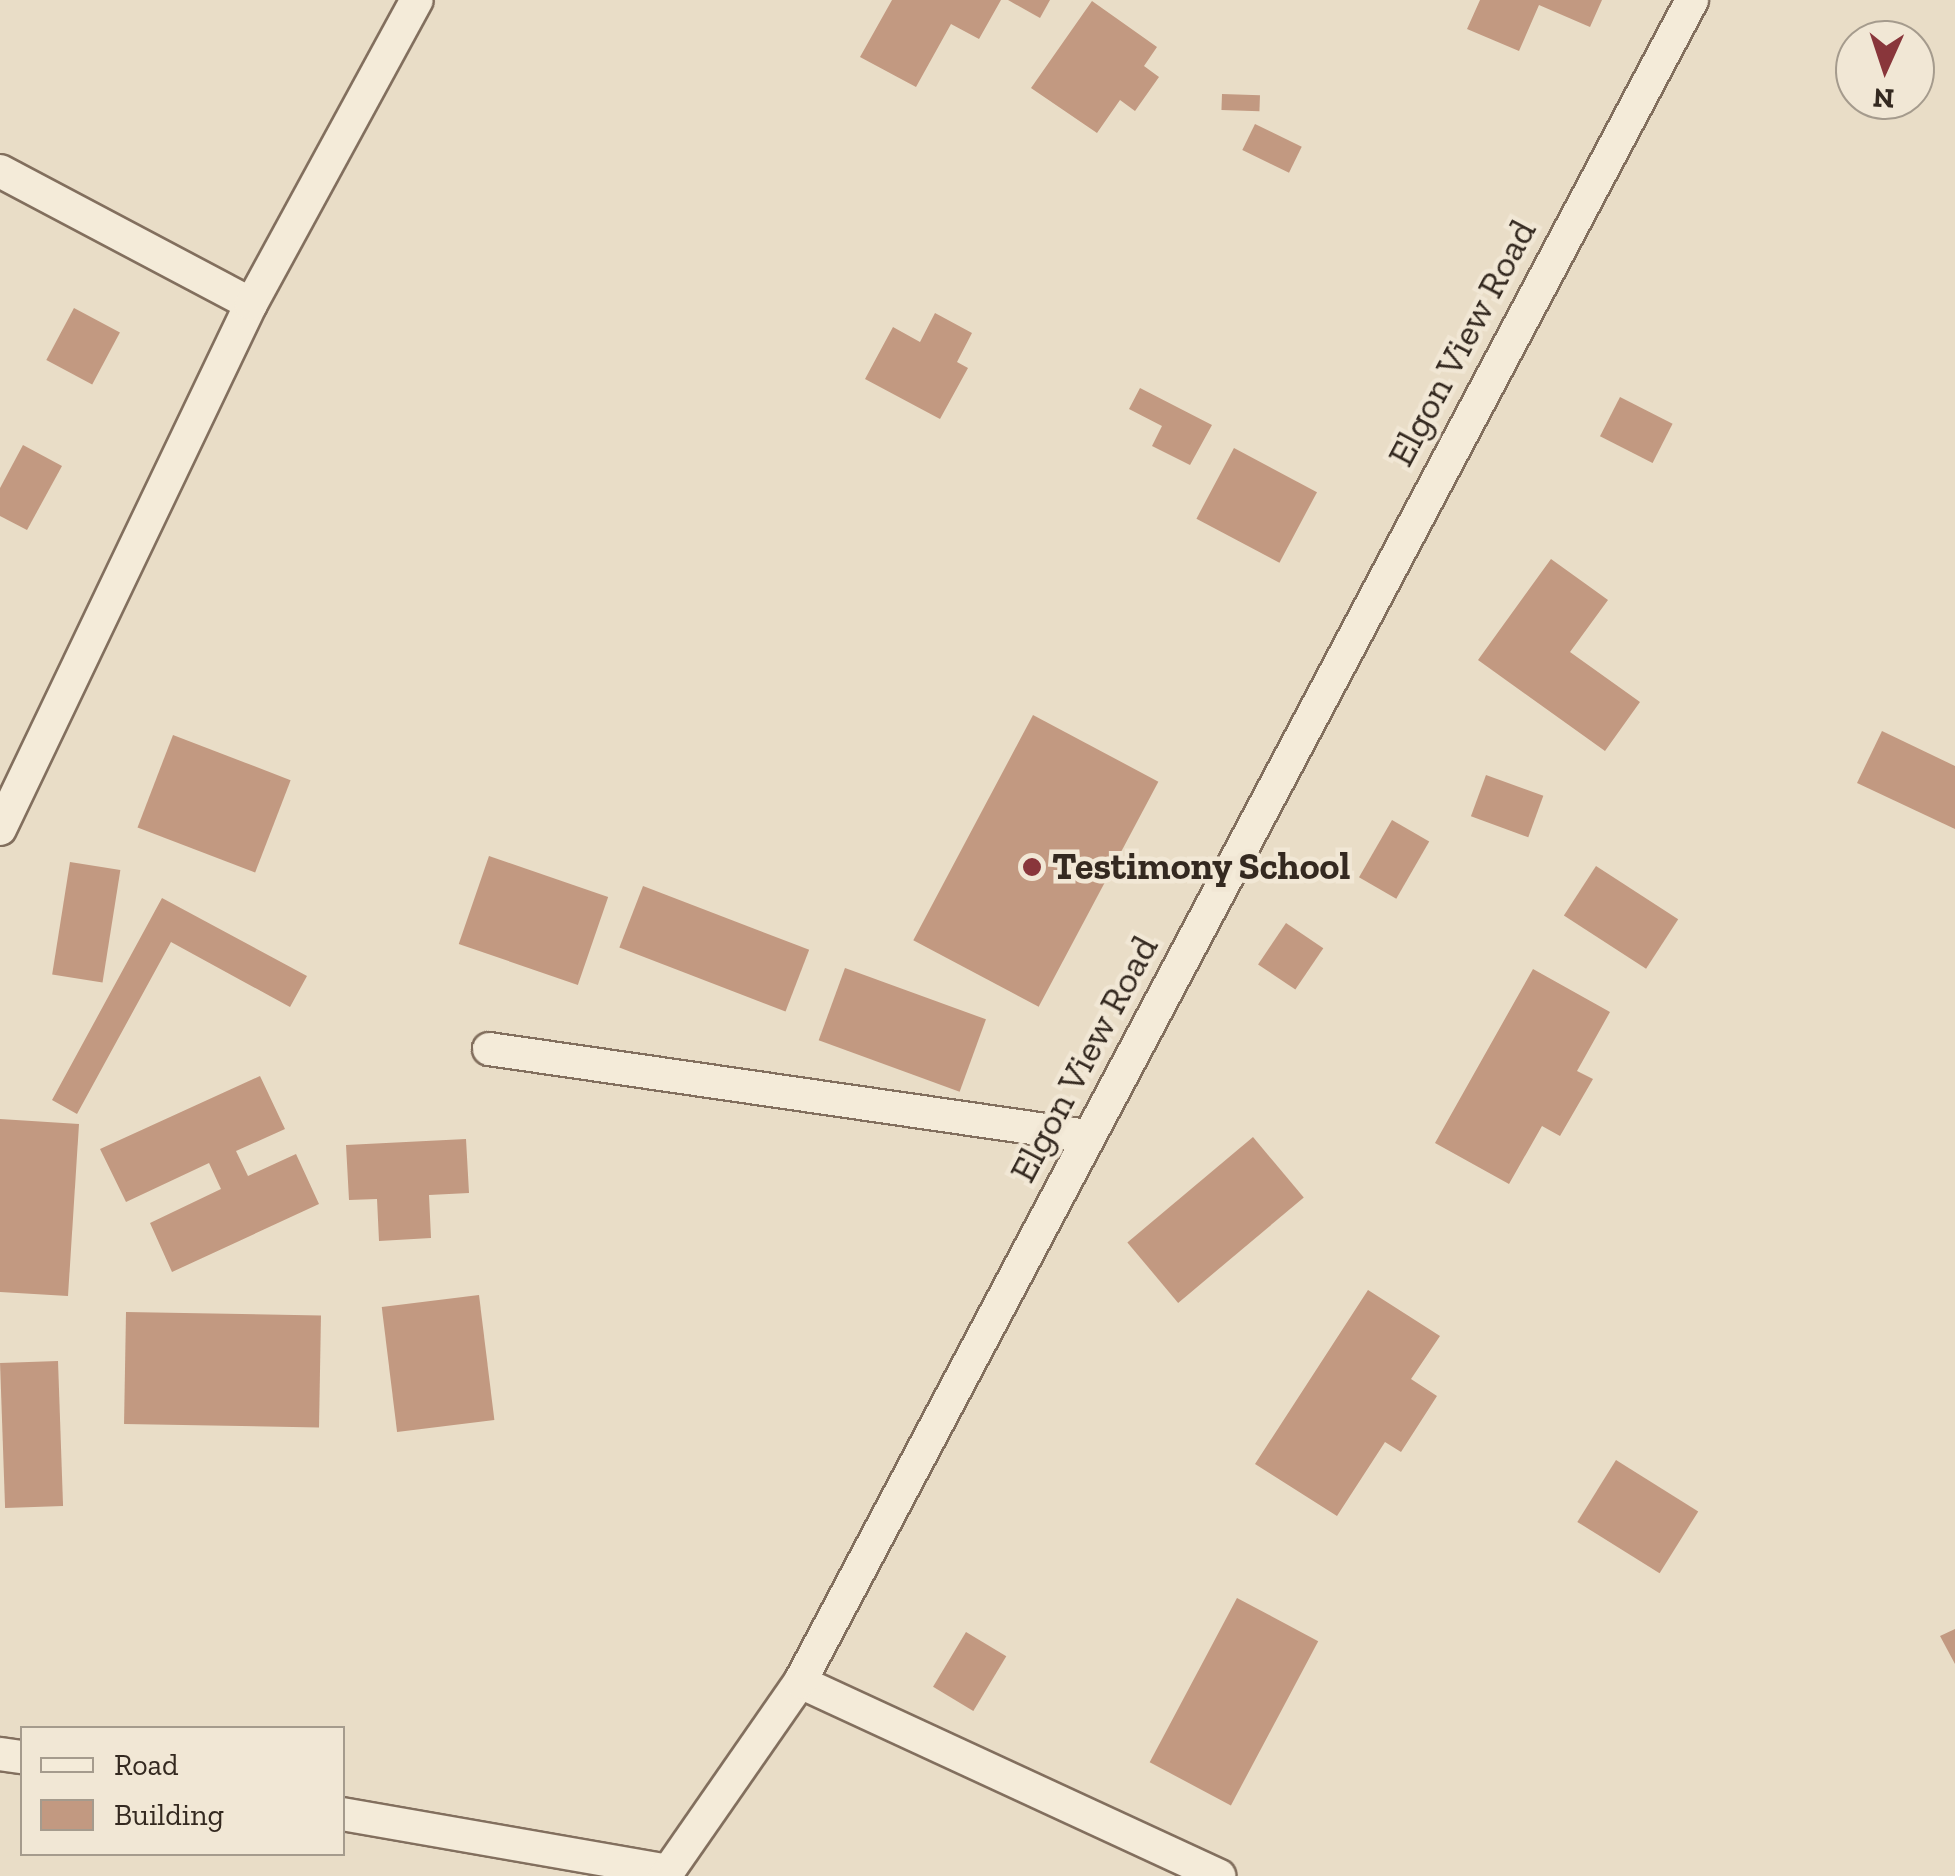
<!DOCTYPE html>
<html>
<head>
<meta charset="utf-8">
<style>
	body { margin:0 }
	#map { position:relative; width:1955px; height:1876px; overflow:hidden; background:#e9ddc7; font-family:"Zilla Slab",serif }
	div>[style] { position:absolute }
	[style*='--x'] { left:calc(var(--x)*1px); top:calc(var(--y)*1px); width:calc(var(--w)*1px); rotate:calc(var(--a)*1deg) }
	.building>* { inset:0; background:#c29981; transform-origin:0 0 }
	.roads { filter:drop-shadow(2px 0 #826f5e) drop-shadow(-2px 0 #826f5e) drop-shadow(0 2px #826f5e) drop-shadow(0 -2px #826f5e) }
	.street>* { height:32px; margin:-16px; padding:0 16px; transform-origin:16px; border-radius:16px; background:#f4ebd9 }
	.dots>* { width:28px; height:28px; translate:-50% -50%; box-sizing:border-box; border:5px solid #f1e7d5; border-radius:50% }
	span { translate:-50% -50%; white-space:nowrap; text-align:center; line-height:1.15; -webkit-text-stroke:9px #f1e7d5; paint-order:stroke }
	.street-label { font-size:38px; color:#342920 }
	.poi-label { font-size:38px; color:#342920; font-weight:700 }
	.left { translate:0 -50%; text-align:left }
	.legend { position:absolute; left:20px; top:1726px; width:325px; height:130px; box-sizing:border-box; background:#f1e7d5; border:2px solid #a59b8d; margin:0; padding:12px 18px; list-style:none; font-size:30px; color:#342920 }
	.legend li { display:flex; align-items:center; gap:20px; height:50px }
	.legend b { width:50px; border:2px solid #a59b8d }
	.north { position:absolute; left:1835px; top:20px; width:100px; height:100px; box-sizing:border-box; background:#f1e7d5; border:2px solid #a59b8d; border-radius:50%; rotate:183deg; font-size:28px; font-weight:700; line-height:40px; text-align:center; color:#342920 }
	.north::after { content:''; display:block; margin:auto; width:35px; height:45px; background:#89363b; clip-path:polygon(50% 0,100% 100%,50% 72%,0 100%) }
</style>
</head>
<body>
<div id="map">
	<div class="building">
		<div style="clip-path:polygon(892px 0,1001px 0,979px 39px,951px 24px,916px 87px,860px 57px)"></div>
		<div style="clip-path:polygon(1008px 0,1050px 0,1040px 18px)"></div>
		<div style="clip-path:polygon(1480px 0,1602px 0,1590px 27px,1539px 5px,1519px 51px,1467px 29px)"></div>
		<div style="clip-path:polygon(1092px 1px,1157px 47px,1144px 66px,1159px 77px,1135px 111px,1120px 100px,1097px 133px,1031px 88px)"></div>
		<div style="left:1222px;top:94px;width:38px;height:16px;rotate:2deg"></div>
		<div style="left:1255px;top:124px;width:52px;height:29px;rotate:26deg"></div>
		<div style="left:74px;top:308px;width:52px;height:59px;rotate:28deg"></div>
		<div style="clip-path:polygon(935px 313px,972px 333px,957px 362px,968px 368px,940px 419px,865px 379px,893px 327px,920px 342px)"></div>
		<div style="clip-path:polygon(1140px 388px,1212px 425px,1190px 465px,1152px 446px,1162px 426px,1129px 409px)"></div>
		<div style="left:1620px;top:397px;width:59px;height:44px;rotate:27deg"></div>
		<div style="clip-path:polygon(23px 445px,62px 466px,27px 530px,0 516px,0 488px)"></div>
		<div style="left:1234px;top:448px;width:94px;height:80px;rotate:28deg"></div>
		<div style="clip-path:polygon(1551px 559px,1608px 600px,1570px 652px,1640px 702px,1605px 751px,1478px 660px)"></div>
		<div style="left:1033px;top:715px;width:142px;height:255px;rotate:28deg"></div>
		<div style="clip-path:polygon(1882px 731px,1955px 766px,1955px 829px,1857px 783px)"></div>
		<div style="left:173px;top:735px;width:126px;height:99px;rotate:21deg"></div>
		<div style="left:1486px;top:775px;width:61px;height:44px;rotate:20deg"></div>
		<div style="left:1392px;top:820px;width:43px;height:66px;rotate:30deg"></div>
		<div style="left:489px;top:856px;width:126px;height:93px;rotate:19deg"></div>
		<div style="left:70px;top:862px;width:51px;height:114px;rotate:9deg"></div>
		<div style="left:1596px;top:866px;width:98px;height:59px;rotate:33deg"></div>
		<div style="left:643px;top:886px;width:178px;height:66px;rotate:21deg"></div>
		<div style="clip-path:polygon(162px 898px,307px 976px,290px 1007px,171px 942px,77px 1114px,52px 1100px)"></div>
		<div style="left:1286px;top:923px;width:45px;height:50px;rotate:34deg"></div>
		<div style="left:845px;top:968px;width:150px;height:77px;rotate:20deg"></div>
		<div style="clip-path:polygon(1533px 969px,1610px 1012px,1577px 1071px,1593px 1079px,1560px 1136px,1542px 1126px,1509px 1184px,1435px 1143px)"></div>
		<div style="clip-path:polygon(260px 1076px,285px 1129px,236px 1151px,248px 1176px,296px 1154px,319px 1204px,172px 1272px,150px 1223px,221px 1189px,209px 1163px,126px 1202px,100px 1149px)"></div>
		<div style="clip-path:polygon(0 1119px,79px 1124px,68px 1296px,0 1292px)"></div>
		<div style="left:1253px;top:1137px;width:79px;height:164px;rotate:50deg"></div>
		<div style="clip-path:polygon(466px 1139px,469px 1193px,429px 1195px,431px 1238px,379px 1241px,377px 1199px,349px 1200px,346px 1145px)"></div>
		<div style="clip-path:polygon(1368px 1290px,1440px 1336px,1411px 1379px,1437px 1396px,1401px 1452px,1385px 1442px,1337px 1516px,1255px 1464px)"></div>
		<div style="left:479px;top:1295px;width:126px;height:98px;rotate:83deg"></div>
		<div style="left:126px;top:1312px;width:195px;height:112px;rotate:1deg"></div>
		<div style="left:58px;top:1361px;width:145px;height:58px;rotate:88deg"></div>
		<div style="left:1616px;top:1460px;width:97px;height:73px;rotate:32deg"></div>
		<div style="left:1237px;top:1598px;width:92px;height:186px;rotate:28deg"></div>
		<div style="clip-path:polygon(1955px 1629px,1955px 1664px,1940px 1636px)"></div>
		<div style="left:966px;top:1632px;width:47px;height:64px;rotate:31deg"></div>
	</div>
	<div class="roads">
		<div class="street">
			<div style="--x:0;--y:171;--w:284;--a:27.9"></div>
			<div style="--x:0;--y:829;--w:582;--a:-64.45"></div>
			<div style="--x:251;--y:304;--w:346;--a:-61.4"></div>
			<div style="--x:489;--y:1049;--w:604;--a:8.28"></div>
			<div style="--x:800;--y:1682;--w:462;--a:24.8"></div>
			<div style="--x:0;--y:1754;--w:22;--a:8"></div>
			<div style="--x:342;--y:1814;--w:330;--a:9.9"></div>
			<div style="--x:665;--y:1876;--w:236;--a:-55.2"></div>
			<div style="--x:800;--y:1682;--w:1904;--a:-62.06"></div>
		</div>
	</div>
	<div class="dots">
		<div style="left:1032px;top:867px;background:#89363b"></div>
	</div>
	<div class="street-label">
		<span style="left:1462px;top:343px;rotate:-62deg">Elgon View Road</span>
		<span style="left:1084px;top:1059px;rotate:-62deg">Elgon View Road</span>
	</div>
	<div class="poi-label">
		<span class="left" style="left:1052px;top:867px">Testimony School</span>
	</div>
	<ul class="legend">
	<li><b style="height:12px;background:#f4ebd9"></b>Road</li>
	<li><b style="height:28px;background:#c29981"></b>Building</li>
	</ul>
	<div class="north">N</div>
</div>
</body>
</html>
